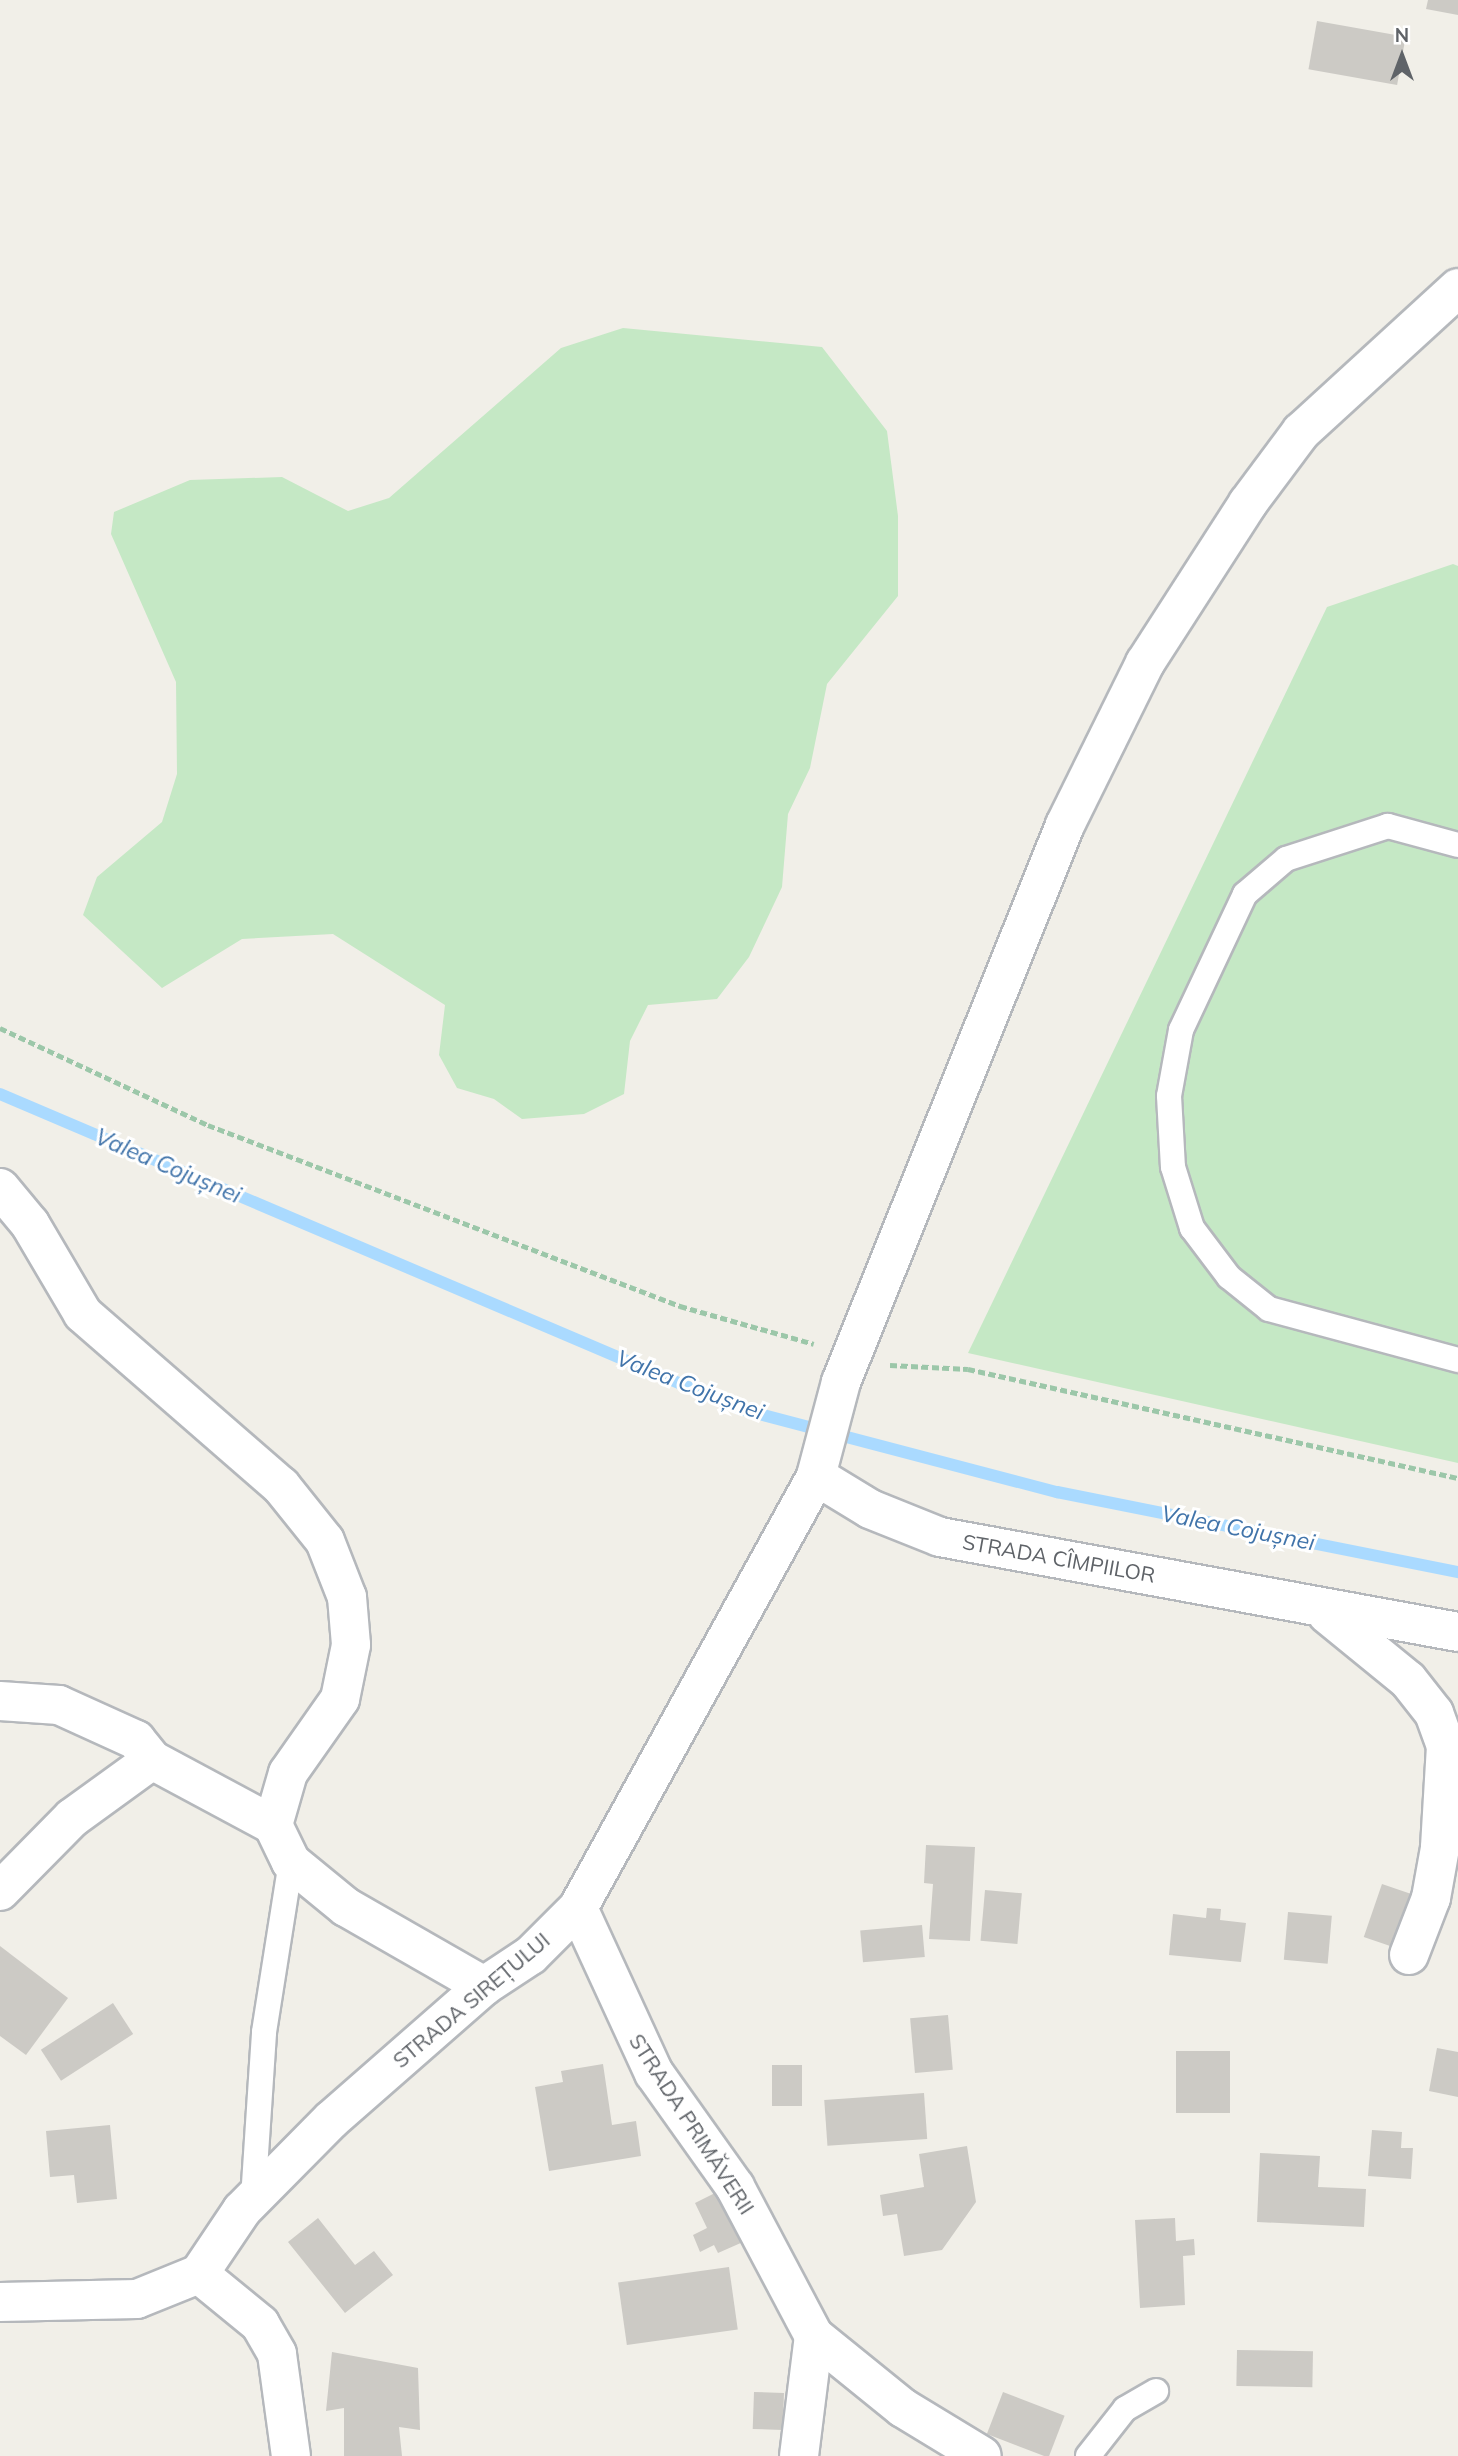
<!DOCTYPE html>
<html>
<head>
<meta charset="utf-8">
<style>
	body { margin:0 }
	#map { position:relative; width:1458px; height:2456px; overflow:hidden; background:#f1efe8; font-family:Mulish,sans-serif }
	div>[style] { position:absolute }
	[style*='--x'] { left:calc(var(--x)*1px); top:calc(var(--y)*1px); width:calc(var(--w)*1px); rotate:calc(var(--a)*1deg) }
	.green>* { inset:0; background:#c5e8c5 }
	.stream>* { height:12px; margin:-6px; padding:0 6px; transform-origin:6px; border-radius:6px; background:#aadaff }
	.building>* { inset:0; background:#cccac5; transform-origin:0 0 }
	.path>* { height:4.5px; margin-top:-2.25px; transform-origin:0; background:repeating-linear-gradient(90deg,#9cc7a9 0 7px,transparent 0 10.5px) }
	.roads { filter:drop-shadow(2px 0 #b5b8bc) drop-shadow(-2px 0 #b5b8bc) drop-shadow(0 2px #b5b8bc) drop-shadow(0 -2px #b5b8bc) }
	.lane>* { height:24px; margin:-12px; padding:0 12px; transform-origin:12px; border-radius:12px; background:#fff }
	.street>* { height:38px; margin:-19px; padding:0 19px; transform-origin:19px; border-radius:19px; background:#fff }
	span { translate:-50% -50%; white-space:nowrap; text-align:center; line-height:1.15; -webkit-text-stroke:6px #fff; paint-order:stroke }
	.street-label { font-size:21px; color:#5f6368 }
	.water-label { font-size:23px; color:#4174aa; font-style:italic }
	.north { position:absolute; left:1367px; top:21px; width:70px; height:70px; -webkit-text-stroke:5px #fff; paint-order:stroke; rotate:0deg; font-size:19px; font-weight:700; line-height:28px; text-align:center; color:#5f6368 }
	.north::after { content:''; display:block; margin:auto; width:24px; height:32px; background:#5f6368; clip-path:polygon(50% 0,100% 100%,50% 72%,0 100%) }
</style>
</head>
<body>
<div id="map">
	<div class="green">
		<div style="clip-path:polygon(623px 328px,822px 347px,887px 431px,898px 516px,898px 596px,827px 684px,810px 768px,788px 814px,782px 887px,749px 957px,717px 999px,648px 1005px,630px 1041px,624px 1094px,584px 1114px,522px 1119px,494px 1099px,457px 1088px,439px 1055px,445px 1005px,333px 934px,242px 939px,162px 988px,83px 915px,97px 877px,162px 822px,177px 774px,176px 682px,111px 534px,114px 512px,190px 480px,282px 477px,348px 511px,389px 498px,561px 348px)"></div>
		<div style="clip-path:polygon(1453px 564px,1458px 566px,1458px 1463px,968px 1353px,1327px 607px)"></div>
	</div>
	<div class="stream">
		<div style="--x:0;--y:1094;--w:804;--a:23.06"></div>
		<div style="--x:740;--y:1409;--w:328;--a:14.7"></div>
		<div style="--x:1057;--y:1492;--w:409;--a:11.3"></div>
	</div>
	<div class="building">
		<div style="clip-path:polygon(1428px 0,1458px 0,1458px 15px,1426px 9px)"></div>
		<div style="left:1317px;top:21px;width:90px;height:49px;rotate:10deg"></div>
		<div style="clip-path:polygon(926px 1845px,975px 1847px,970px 1941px,929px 1939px,933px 1884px,924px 1883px)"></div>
		<div style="left:1382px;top:1884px;width:31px;height:56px;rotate:19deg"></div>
		<div style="left:985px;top:1890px;width:37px;height:51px;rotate:5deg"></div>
		<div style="clip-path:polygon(1207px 1908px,1221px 1909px,1220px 1920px,1246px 1923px,1241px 1962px,1169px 1955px,1173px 1914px,1206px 1918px)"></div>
		<div style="left:1288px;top:1912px;width:44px;height:48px;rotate:5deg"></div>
		<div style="left:922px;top:1925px;width:32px;height:62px;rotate:85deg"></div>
		<div style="clip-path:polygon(0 1946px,68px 1998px,26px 2055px,0 2036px)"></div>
		<div style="left:113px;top:2003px;width:37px;height:86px;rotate:57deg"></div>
		<div style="left:948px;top:2015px;width:55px;height:38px;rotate:85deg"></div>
		<div style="clip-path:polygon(1437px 2048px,1458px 2052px,1458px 2097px,1429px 2091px)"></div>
		<div style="left:1176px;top:2051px;width:54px;height:62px"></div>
		<div style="clip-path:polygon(603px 2064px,612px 2125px,636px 2121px,641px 2156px,549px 2171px,535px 2087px,563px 2082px,561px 2071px)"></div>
		<div style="left:772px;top:2065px;width:30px;height:41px"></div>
		<div style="left:924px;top:2093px;width:46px;height:100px;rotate:86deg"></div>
		<div style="clip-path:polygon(110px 2125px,117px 2199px,77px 2203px,74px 2175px,50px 2177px,46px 2131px)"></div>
		<div style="clip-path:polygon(1372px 2130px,1402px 2132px,1401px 2148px,1413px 2148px,1411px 2179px,1368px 2176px)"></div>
		<div style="clip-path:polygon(967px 2146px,976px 2202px,942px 2250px,904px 2256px,897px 2214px,883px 2216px,880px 2195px,924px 2187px,919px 2154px)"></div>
		<div style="clip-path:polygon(1260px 2153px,1320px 2156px,1318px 2187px,1366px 2189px,1364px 2227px,1257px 2222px)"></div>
		<div style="clip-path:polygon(719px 2191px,743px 2242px,718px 2253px,714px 2245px,700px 2252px,693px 2235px,707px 2228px,695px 2203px)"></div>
		<div style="clip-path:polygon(318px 2218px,355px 2265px,374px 2251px,393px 2275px,345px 2313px,288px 2242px)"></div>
		<div style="clip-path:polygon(1175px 2218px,1176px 2241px,1194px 2239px,1195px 2255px,1183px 2256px,1185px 2305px,1140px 2308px,1135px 2220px)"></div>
		<div style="left:729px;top:2267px;width:63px;height:112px;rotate:82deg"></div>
		<div style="left:1237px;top:2350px;width:76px;height:36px;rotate:1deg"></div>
		<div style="clip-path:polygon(332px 2352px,418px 2368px,420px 2430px,399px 2427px,402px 2456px,344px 2456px,344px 2408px,326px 2411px)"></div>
		<div style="left:754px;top:2392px;width:30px;height:37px;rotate:2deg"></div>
		<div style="left:1003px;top:2392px;width:66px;height:45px;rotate:21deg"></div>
	</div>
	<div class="path">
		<div style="--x:0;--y:1028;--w:230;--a:25"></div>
		<div style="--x:208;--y:1125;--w:506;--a:20.98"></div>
		<div style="--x:680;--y:1306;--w:139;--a:15.8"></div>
		<div style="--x:890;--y:1365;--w:78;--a:2.9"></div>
		<div style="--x:968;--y:1369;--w:502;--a:12.54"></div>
	</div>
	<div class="roads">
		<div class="lane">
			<div style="--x:1458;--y:845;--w:73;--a:-164.8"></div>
			<div style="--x:1388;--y:826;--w:107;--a:162.1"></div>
			<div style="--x:1286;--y:859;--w:54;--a:139.5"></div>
			<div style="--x:1245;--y:894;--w:150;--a:115.2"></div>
			<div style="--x:1181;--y:1030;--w:67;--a:100.3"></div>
			<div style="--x:1169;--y:1096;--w:71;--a:86.8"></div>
			<div style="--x:1173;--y:1167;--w:64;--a:72.7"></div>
			<div style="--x:1192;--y:1228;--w:61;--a:52.9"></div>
			<div style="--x:1229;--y:1277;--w:51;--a:38.7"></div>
			<div style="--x:1269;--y:1309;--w:196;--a:15.1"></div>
			<div style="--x:253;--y:2199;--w:167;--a:-86.2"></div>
			<div style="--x:264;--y:2032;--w:172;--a:-81"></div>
			<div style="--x:1088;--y:2456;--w:60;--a:-51.8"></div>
			<div style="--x:1125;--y:2409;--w:36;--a:-30"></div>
		</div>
		<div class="street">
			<div style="--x:0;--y:1188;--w:47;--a:50.2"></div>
			<div style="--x:30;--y:1224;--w:104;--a:59.5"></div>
			<div style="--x:83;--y:1314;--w:262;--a:41"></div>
			<div style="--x:281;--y:1486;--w:70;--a:51.3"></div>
			<div style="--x:325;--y:1541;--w:60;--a:68.6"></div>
			<div style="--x:347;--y:1597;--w:48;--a:85.2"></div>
			<div style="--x:351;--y:1645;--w:55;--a:101.5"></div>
			<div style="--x:340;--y:1699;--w:90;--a:125.1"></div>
			<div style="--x:288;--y:1773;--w:54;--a:106.1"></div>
			<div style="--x:273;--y:1825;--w:41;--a:64.1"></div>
			<div style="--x:291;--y:1862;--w:71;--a:39.3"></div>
			<div style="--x:346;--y:1907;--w:159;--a:29.8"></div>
			<div style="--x:816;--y:1476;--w:63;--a:31.4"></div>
			<div style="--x:870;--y:1509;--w:75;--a:21.8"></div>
			<div style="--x:940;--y:1537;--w:527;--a:10.39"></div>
			<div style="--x:1327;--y:1614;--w:104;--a:39.2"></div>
			<div style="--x:1408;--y:1680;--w:42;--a:51.8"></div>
			<div style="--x:1434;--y:1713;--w:35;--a:70"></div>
			<div style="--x:1446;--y:1746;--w:102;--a:93.4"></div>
			<div style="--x:1440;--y:1848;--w:51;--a:100.2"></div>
			<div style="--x:1431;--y:1898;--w:61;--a:111.1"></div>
			<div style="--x:0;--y:1701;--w:59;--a:3.9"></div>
			<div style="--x:59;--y:1705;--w:85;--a:24.4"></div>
			<div style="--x:136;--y:1740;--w:26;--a:51"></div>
			<div style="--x:152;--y:1760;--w:137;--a:28.2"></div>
			<div style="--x:0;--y:1891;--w:103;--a:-45.4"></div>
			<div style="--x:72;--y:1818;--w:99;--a:-35.9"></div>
			<div style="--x:578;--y:1908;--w:182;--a:65.3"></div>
			<div style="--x:654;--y:2073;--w:140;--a:54.6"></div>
			<div style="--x:735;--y:2187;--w:169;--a:62.1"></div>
			<div style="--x:814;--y:2336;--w:114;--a:39"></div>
			<div style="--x:903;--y:2408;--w:92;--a:31.3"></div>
			<div style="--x:199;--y:2274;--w:79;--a:39.3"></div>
			<div style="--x:260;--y:2324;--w:34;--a:60"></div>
			<div style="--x:277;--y:2354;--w:103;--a:82.2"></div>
			<div style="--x:0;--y:2302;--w:137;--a:-1.3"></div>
			<div style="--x:137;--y:2299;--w:67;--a:-22"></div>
			<div style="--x:199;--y:2274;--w:77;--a:-56.1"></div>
			<div style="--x:242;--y:2210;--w:127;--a:-45.3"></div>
			<div style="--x:331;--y:2120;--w:203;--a:-41.2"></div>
			<div style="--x:484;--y:1986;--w:56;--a:-33.4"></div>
			<div style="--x:531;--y:1955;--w:66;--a:-45"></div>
			<div style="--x:578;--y:1908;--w:493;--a:-61.1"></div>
			<div style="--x:816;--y:1476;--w:97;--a:-75.1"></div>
			<div style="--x:841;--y:1382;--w:600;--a:-68.09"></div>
			<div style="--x:1065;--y:825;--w:181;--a:-63.7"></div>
			<div style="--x:1145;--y:663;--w:190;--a:-57.2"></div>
			<div style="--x:1248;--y:503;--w:89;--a:-53.3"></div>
			<div style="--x:1301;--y:432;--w:213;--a:-42.5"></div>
			<div style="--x:799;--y:2456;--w:121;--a:-82.9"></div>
		</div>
	</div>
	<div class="street-label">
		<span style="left:1059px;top:1558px;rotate:10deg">STRADA CÎMPIILOR</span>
		<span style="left:471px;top:2000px;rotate:-40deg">STRADA SIREȚULUI</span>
		<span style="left:692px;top:2124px;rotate:57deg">STRADA PRIMĂVERII</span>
	</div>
	<div class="water-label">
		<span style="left:168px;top:1166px;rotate:23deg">Valea Cojușnei</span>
		<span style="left:690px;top:1385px;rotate:21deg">Valea Cojușnei</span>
		<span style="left:1238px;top:1528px;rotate:11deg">Valea Cojușnei</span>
	</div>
	<div class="north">N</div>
</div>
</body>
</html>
